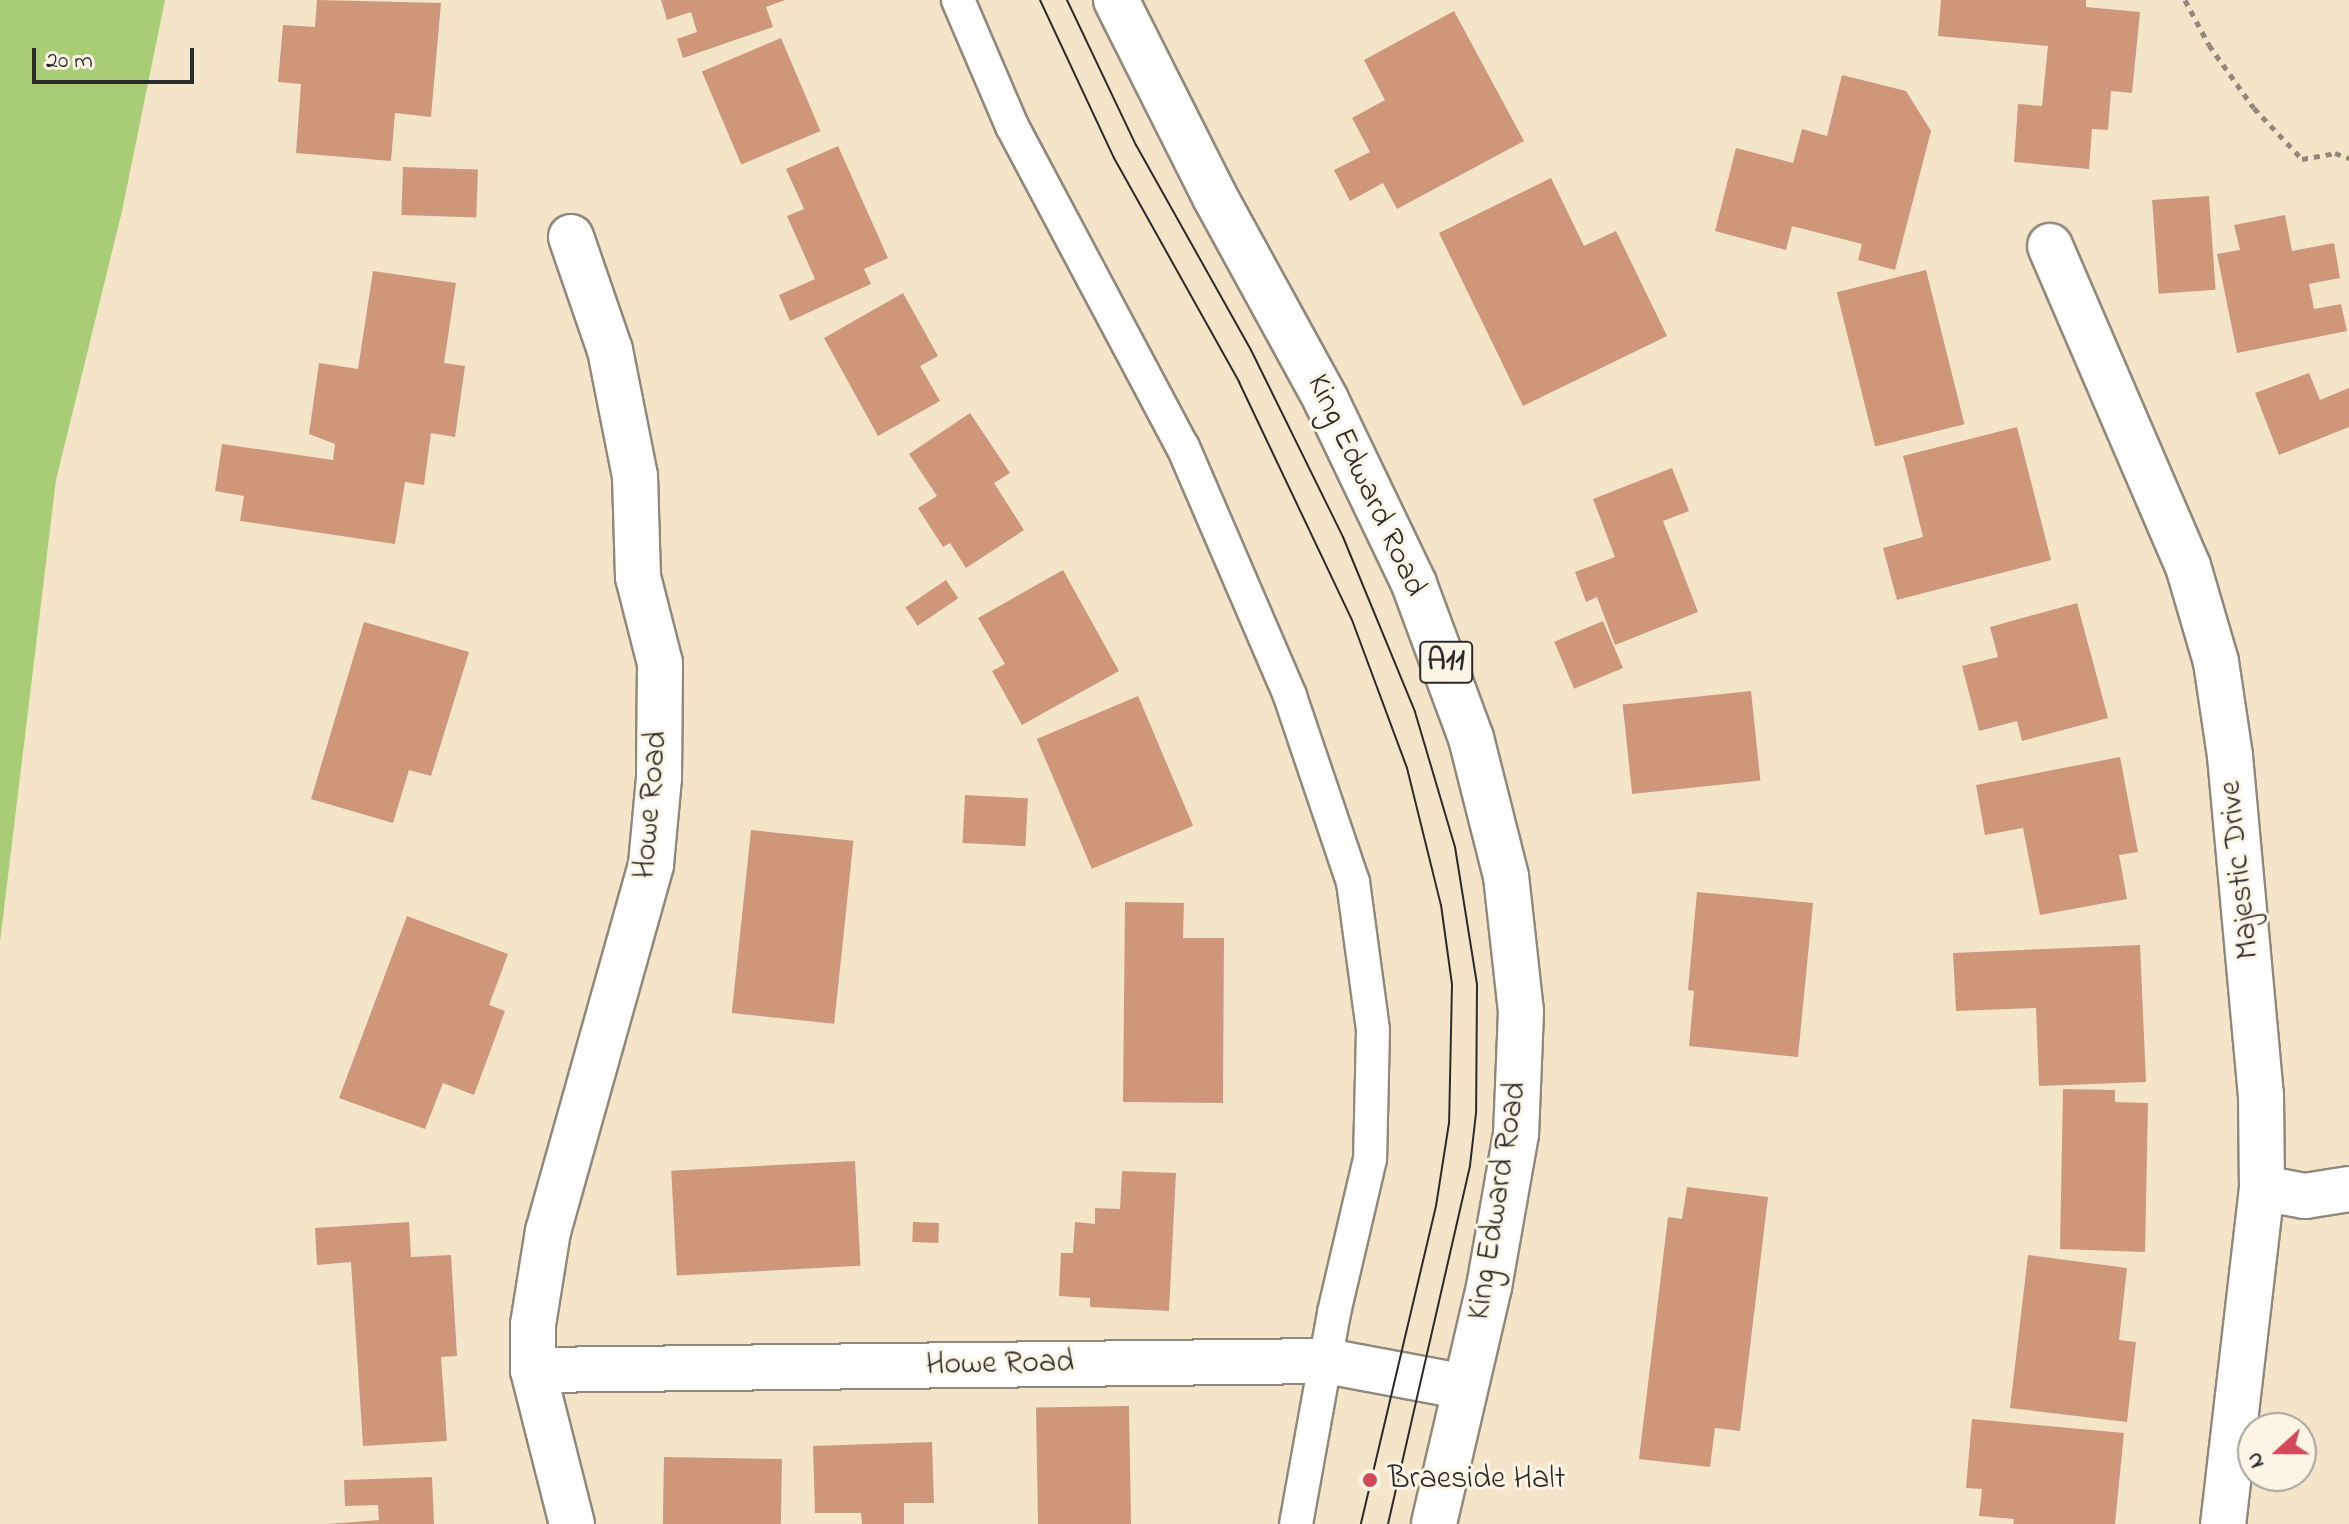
<!DOCTYPE html>
<html>
<head>
<meta charset="utf-8">
<style>
	body { margin:0 }
	#map { position:relative; width:2349px; height:1524px; overflow:hidden; background:#f4e5c8; font-family:"Indie Flower",sans-serif }
	div>[style] { position:absolute }
	[style*='--x'] { left:calc(var(--x)*1px); top:calc(var(--y)*1px); width:calc(var(--w)*1px); rotate:calc(var(--a)*1deg) }
	.green>* { inset:0; background:#a9cd76 }
	.building>* { inset:0; background:#ce977a; transform-origin:0 0 }
	.path>* { height:5px; margin-top:-2.5px; transform-origin:0; background:repeating-linear-gradient(90deg,#90887a 0 6px,transparent 0 12px) }
	.roads { filter:drop-shadow(2px 0 #90887a) drop-shadow(-2px 0 #90887a) drop-shadow(0 2px #90887a) drop-shadow(0 -2px #90887a) }
	.lane>* { height:32px; margin:-16px; padding:0 16px; transform-origin:16px; border-radius:16px; background:#fff }
	.street>* { height:44px; margin:-22px; padding:0 22px; transform-origin:22px; border-radius:22px; background:#fff }
	.primary>* { height:44px; margin:-22px; padding:0 22px; transform-origin:22px; border-radius:22px; background:#fff }
	.tram>* { height:2px; margin:-1px; padding:0 1px; transform-origin:1px; border-radius:1px; background:#2b2b2b }
	.dots>* { width:22px; height:22px; translate:-50% -50%; box-sizing:border-box; border:4px solid #fcf5e5; border-radius:50% }
	span { translate:-50% -50%; white-space:nowrap; text-align:center; line-height:1.15; -webkit-text-stroke:6px #fcf5e5; paint-order:stroke }
	.shield-label span { padding:2px 6px; background:#fcf5e5; border:2px solid; border-radius:6px; -webkit-text-stroke-width:0 }
	.shield-label { font-size:30px; color:#2b2b2b; font-weight:700 }
	.street-label { font-size:32px; color:#2b2b2b }
	.poi-label { font-size:32px; color:#2b2b2b }
	.left { translate:0 -50%; text-align:left }
	.north { position:absolute; left:2237px; top:1412px; width:80px; height:80px; box-sizing:border-box; background:#fcf5e5; border:2px solid #a8a49b; border-radius:50%; rotate:249deg; font-size:22px; font-weight:700; line-height:32px; text-align:center; color:#2b2b2b }
	.north::after { content:''; display:block; margin:auto; width:28px; height:36px; background:#d1495b; clip-path:polygon(50% 0,100% 100%,50% 72%,0 100%) }
	.scale { position:absolute; left:32px; top:48px; width:162px; height:36px; box-sizing:border-box; border:4px solid #2b2b2b; border-top:0; padding-left:10px; font-size:24px; line-height:28px; white-space:nowrap; color:#2b2b2b; -webkit-text-stroke:6px #fcf5e5; paint-order:stroke }
</style>
</head>
<body>
<div id="map">
	<div class="green">
		<div style="clip-path:polygon(0 0,165px 0,122px 211px,56px 480px,0 942px)"></div>
	</div>
	<div class="building">
		<div style="clip-path:polygon(317px 0,441px 3px,431px 117px,395px 113px,391px 161px,296px 153px,301px 84px,278px 82px,283px 25px,315px 27px)"></div>
		<div style="clip-path:polygon(661px 0,785px 0,766px 7px,773px 27px,683px 58px,677px 39px,697px 32px,691px 12px,667px 20px)"></div>
		<div style="clip-path:polygon(1941px 0,2086px 0,2086px 7px,2140px 12px,2132px 93px,2111px 91px,2108px 130px,2092px 129px,2089px 169px,2014px 162px,2018px 104px,2042px 106px,2048px 46px,1938px 36px)"></div>
		<div style="clip-path:polygon(1454px 11px,1524px 141px,1397px 209px,1383px 183px,1350px 201px,1334px 170px,1370px 152px,1352px 118px,1385px 100px,1364px 60px)"></div>
		<div style="left:781px;top:38px;width:101px;height:86px;rotate:67deg"></div>
		<div style="clip-path:polygon(1842px 75px,1906px 91px,1931px 131px,1895px 270px,1858px 260px,1862px 244px,1792px 226px,1786px 250px,1715px 231px,1736px 148px,1793px 163px,1802px 129px,1827px 136px)"></div>
		<div style="clip-path:polygon(838px 146px,888px 258px,864px 269px,871px 284px,790px 321px,779px 295px,815px 279px,787px 216px,804px 209px,786px 169px)"></div>
		<div style="left:403px;top:167px;width:75px;height:48px;rotate:2deg"></div>
		<div style="clip-path:polygon(1551px 178px,1584px 246px,1616px 231px,1667px 336px,1523px 406px,1439px 233px)"></div>
		<div style="left:2209px;top:196px;width:94px;height:57px;rotate:86deg"></div>
		<div style="clip-path:polygon(2285px 215px,2292px 251px,2334px 243px,2340px 278px,2309px 284px,2314px 309px,2341px 304px,2347px 331px,2237px 353px,2217px 254px,2240px 250px,2234px 225px)"></div>
		<div style="left:1926px;top:270px;width:159px;height:92px;rotate:76deg"></div>
		<div style="clip-path:polygon(373px 271px,456px 283px,444px 363px,465px 366px,455px 437px,431px 433px,424px 485px,405px 482px,395px 544px,240px 521px,244px 496px,215px 491px,222px 444px,333px 460px,335px 444px,309px 434px,319px 363px,358px 369px)"></div>
		<div style="clip-path:polygon(903px 293px,938px 356px,920px 366px,940px 401px,878px 436px,824px 338px)"></div>
		<div style="clip-path:polygon(2309px 373px,2320px 400px,2349px 388px,2349px 427px,2279px 455px,2255px 393px)"></div>
		<div style="clip-path:polygon(970px 413px,1010px 473px,994px 483px,1024px 530px,966px 568px,950px 543px,943px 547px,918px 508px,937px 496px,909px 454px)"></div>
		<div style="clip-path:polygon(2017px 427px,2051px 560px,1897px 600px,1883px 548px,1923px 537px,1903px 456px)"></div>
		<div style="clip-path:polygon(1672px 468px,1689px 511px,1663px 521px,1698px 612px,1615px 645px,1597px 597px,1586px 602px,1575px 572px,1615px 557px,1593px 499px)"></div>
		<div style="clip-path:polygon(1063px 570px,1119px 671px,1022px 725px,992px 671px,1005px 664px,978px 618px)"></div>
		<div style="left:946px;top:580px;width:22px;height:49px;rotate:56deg"></div>
		<div style="clip-path:polygon(2077px 603px,2108px 718px,2022px 741px,2017px 721px,1979px 731px,1962px 666px,1998px 657px,1990px 627px)"></div>
		<div style="left:1603px;top:621px;width:51px;height:53px;rotate:67deg"></div>
		<div style="clip-path:polygon(364px 622px,469px 652px,431px 776px,409px 770px,393px 823px,311px 799px)"></div>
		<div style="left:1751px;top:691px;width:90px;height:129px;rotate:84deg"></div>
		<div style="left:1138px;top:696px;width:141px;height:110px;rotate:67deg"></div>
		<div style="clip-path:polygon(2120px 757px,2138px 852px,2119px 855px,2127px 899px,2040px 915px,2023px 828px,1985px 835px,1976px 785px)"></div>
		<div style="left:965px;top:795px;width:63px;height:48px;rotate:3deg"></div>
		<div style="left:751px;top:830px;width:103px;height:184px;rotate:6deg"></div>
		<div style="clip-path:polygon(1697px 892px,1813px 903px,1798px 1057px,1689px 1046px,1694px 991px,1688px 990px)"></div>
		<div style="clip-path:polygon(1125px 902px,1184px 903px,1183px 938px,1224px 938px,1223px 1103px,1123px 1102px)"></div>
		<div style="clip-path:polygon(407px 916px,508px 954px,489px 1005px,505px 1011px,474px 1095px,443px 1083px,425px 1129px,339px 1098px)"></div>
		<div style="clip-path:polygon(2140px 945px,2146px 1082px,2039px 1086px,2036px 1008px,1956px 1011px,1953px 953px)"></div>
		<div style="clip-path:polygon(2063px 1089px,2115px 1090px,2115px 1102px,2148px 1103px,2145px 1252px,2060px 1249px)"></div>
		<div style="left:855px;top:1161px;width:105px;height:184px;rotate:87deg"></div>
		<div style="clip-path:polygon(1122px 1171px,1176px 1173px,1169px 1311px,1090px 1307px,1090px 1298px,1059px 1296px,1061px 1253px,1073px 1253px,1075px 1222px,1095px 1224px,1095px 1208px,1120px 1209px)"></div>
		<div style="clip-path:polygon(1687px 1187px,1768px 1197px,1740px 1431px,1715px 1428px,1710px 1467px,1639px 1459px,1668px 1217px,1682px 1219px)"></div>
		<div style="clip-path:polygon(409px 1222px,411px 1257px,451px 1255px,457px 1356px,441px 1357px,447px 1441px,363px 1446px,351px 1262px,317px 1265px,315px 1228px)"></div>
		<div style="left:913px;top:1222px;width:26px;height:20px;rotate:2deg"></div>
		<div style="clip-path:polygon(2028px 1255px,2127px 1268px,2119px 1340px,2136px 1342px,2127px 1422px,2010px 1408px)"></div>
		<div style="left:1129px;top:1406px;width:118px;height:93px;rotate:89deg"></div>
		<div style="clip-path:polygon(1972px 1419px,2124px 1433px,2115px 1524px,2013px 1524px,2014px 1519px,1979px 1516px,1982px 1489px,1966px 1488px)"></div>
		<div style="clip-path:polygon(932px 1442px,934px 1503px,904px 1503px,904px 1524px,862px 1524px,861px 1513px,815px 1513px,813px 1446px)"></div>
		<div style="left:664px;top:1457px;width:118px;height:67px;rotate:1deg"></div>
		<div style="clip-path:polygon(432px 1477px,434px 1524px,328px 1524px,379px 1520px,378px 1505px,345px 1506px,344px 1480px)"></div>
	</div>
	<div class="path">
		<div style="--x:2185;--y:0;--w:51;--a:61.9"></div>
		<div style="--x:2209;--y:45;--w:77;--a:54.5"></div>
		<div style="--x:2254;--y:108;--w:70;--a:46.7"></div>
		<div style="--x:2302;--y:159;--w:34;--a:-10"></div>
		<div style="--x:2335;--y:153;--w:15;--a:20"></div>
	</div>
	<div class="roads">
		<div class="lane">
			<div style="--x:958;--y:0;--w:137;--a:66.8"></div>
			<div style="--x:1012;--y:126;--w:364;--a:62"></div>
			<div style="--x:1183;--y:447;--w:271;--a:66.7"></div>
			<div style="--x:1290;--y:696;--w:196;--a:71.3"></div>
			<div style="--x:1353;--y:882;--w:149;--a:82.3"></div>
			<div style="--x:1373;--y:1030;--w:129;--a:91.3"></div>
			<div style="--x:1370;--y:1159;--w:158;--a:103.2"></div>
			<div style="--x:1334;--y:1313;--w:214;--a:100.2"></div>
		</div>
		<div class="street">
			<div style="--x:571;--y:237;--w:120;--a:71"></div>
			<div style="--x:610;--y:350;--w:128;--a:78.8"></div>
			<div style="--x:635;--y:476;--w:101;--a:88.3"></div>
			<div style="--x:638;--y:577;--w:89;--a:75.7"></div>
			<div style="--x:660;--y:663;--w:115;--a:90.5"></div>
			<div style="--x:659;--y:778;--w:87;--a:95.3"></div>
			<div style="--x:651;--y:865;--w:380;--a:105.7"></div>
			<div style="--x:548;--y:1231;--w:95;--a:99.1"></div>
			<div style="--x:533;--y:1325;--w:45;--a:90"></div>
			<div style="--x:533;--y:1370;--w:159;--a:75.8"></div>
			<div style="--x:2050;--y:246;--w:348;--a:66.7"></div>
			<div style="--x:2188;--y:566;--w:100;--a:73.7"></div>
			<div style="--x:2216;--y:662;--w:95;--a:81.5"></div>
			<div style="--x:2230;--y:756;--w:340;--a:84.8"></div>
			<div style="--x:2261;--y:1095;--w:93;--a:89.4"></div>
			<div style="--x:2262;--y:1188;--w:338;--a:96.6"></div>
			<div style="--x:2262;--y:1188;--w:44;--a:10.5"></div>
			<div style="--x:2305;--y:1196;--w:45;--a:-9"></div>
			<div style="--x:533;--y:1370;--w:793;--a:-0.65"></div>
			<div style="--x:1326;--y:1361;--w:141;--a:10.6"></div>
		</div>
		<div class="primary">
			<div style="--x:1116;--y:0;--w:220;--a:63.3"></div>
			<div style="--x:1215;--y:197;--w:231;--a:61.3"></div>
			<div style="--x:1326;--y:400;--w:204;--a:64.4"></div>
			<div style="--x:1414;--y:584;--w:164;--a:69.7"></div>
			<div style="--x:1471;--y:738;--w:142;--a:75.8"></div>
			<div style="--x:1506;--y:876;--w:136;--a:83.7"></div>
			<div style="--x:1521;--y:1011;--w:123;--a:92.3"></div>
			<div style="--x:1516;--y:1134;--w:155;--a:100"></div>
			<div style="--x:1489;--y:1287;--w:243;--a:103.1"></div>
		</div>
	</div>
	<div class="tram">
		<div style="--x:1040;--y:0;--w:174;--a:64.9"></div>
		<div style="--x:1114;--y:158;--w:257;--a:60.8"></div>
		<div style="--x:1239;--y:382;--w:263;--a:64.6"></div>
		<div style="--x:1352;--y:620;--w:158;--a:69.6"></div>
		<div style="--x:1407;--y:768;--w:141;--a:76.1"></div>
		<div style="--x:1441;--y:905;--w:80;--a:82.1"></div>
		<div style="--x:1452;--y:984;--w:139;--a:91.2"></div>
		<div style="--x:1449;--y:1123;--w:84;--a:98.9"></div>
		<div style="--x:1436;--y:1206;--w:327;--a:103.3"></div>
		<div style="--x:1067;--y:0;--w:161;--a:64.6"></div>
		<div style="--x:1136;--y:145;--w:235;--a:60.7"></div>
		<div style="--x:1251;--y:350;--w:208;--a:63.8"></div>
		<div style="--x:1343;--y:537;--w:189;--a:67.6"></div>
		<div style="--x:1415;--y:712;--w:141;--a:73.5"></div>
		<div style="--x:1455;--y:847;--w:139;--a:80.9"></div>
		<div style="--x:1477;--y:984;--w:129;--a:90.4"></div>
		<div style="--x:1476;--y:1113;--w:53;--a:96.5"></div>
		<div style="--x:1470;--y:1166;--w:367;--a:102.9"></div>
	</div>
	<div class="dots">
		<div style="left:1370px;top:1480px;background:#d1495b"></div>
	</div>
	<div class="shield-label">
		<span style="left:1446px;top:662px">A11</span>
	</div>
	<div class="street-label">
		<span style="left:1365px;top:486px;rotate:65deg">King Edward Road</span>
		<span style="left:652px;top:805px;rotate:-85deg">Howe Road</span>
		<span style="left:2241px;top:870px;rotate:-96deg">Majestic Drive</span>
		<span style="left:1499px;top:1201px;rotate:-81deg">King Edward Road</span>
		<span style="left:1000px;top:1365px;rotate:-1deg">Howe Road</span>
	</div>
	<div class="poi-label">
		<span class="left" style="left:1388px;top:1480px">Braeside Halt</span>
	</div>
	<div class="north">N</div>
	<div class="scale">20 m</div>
</div>
</body>
</html>
